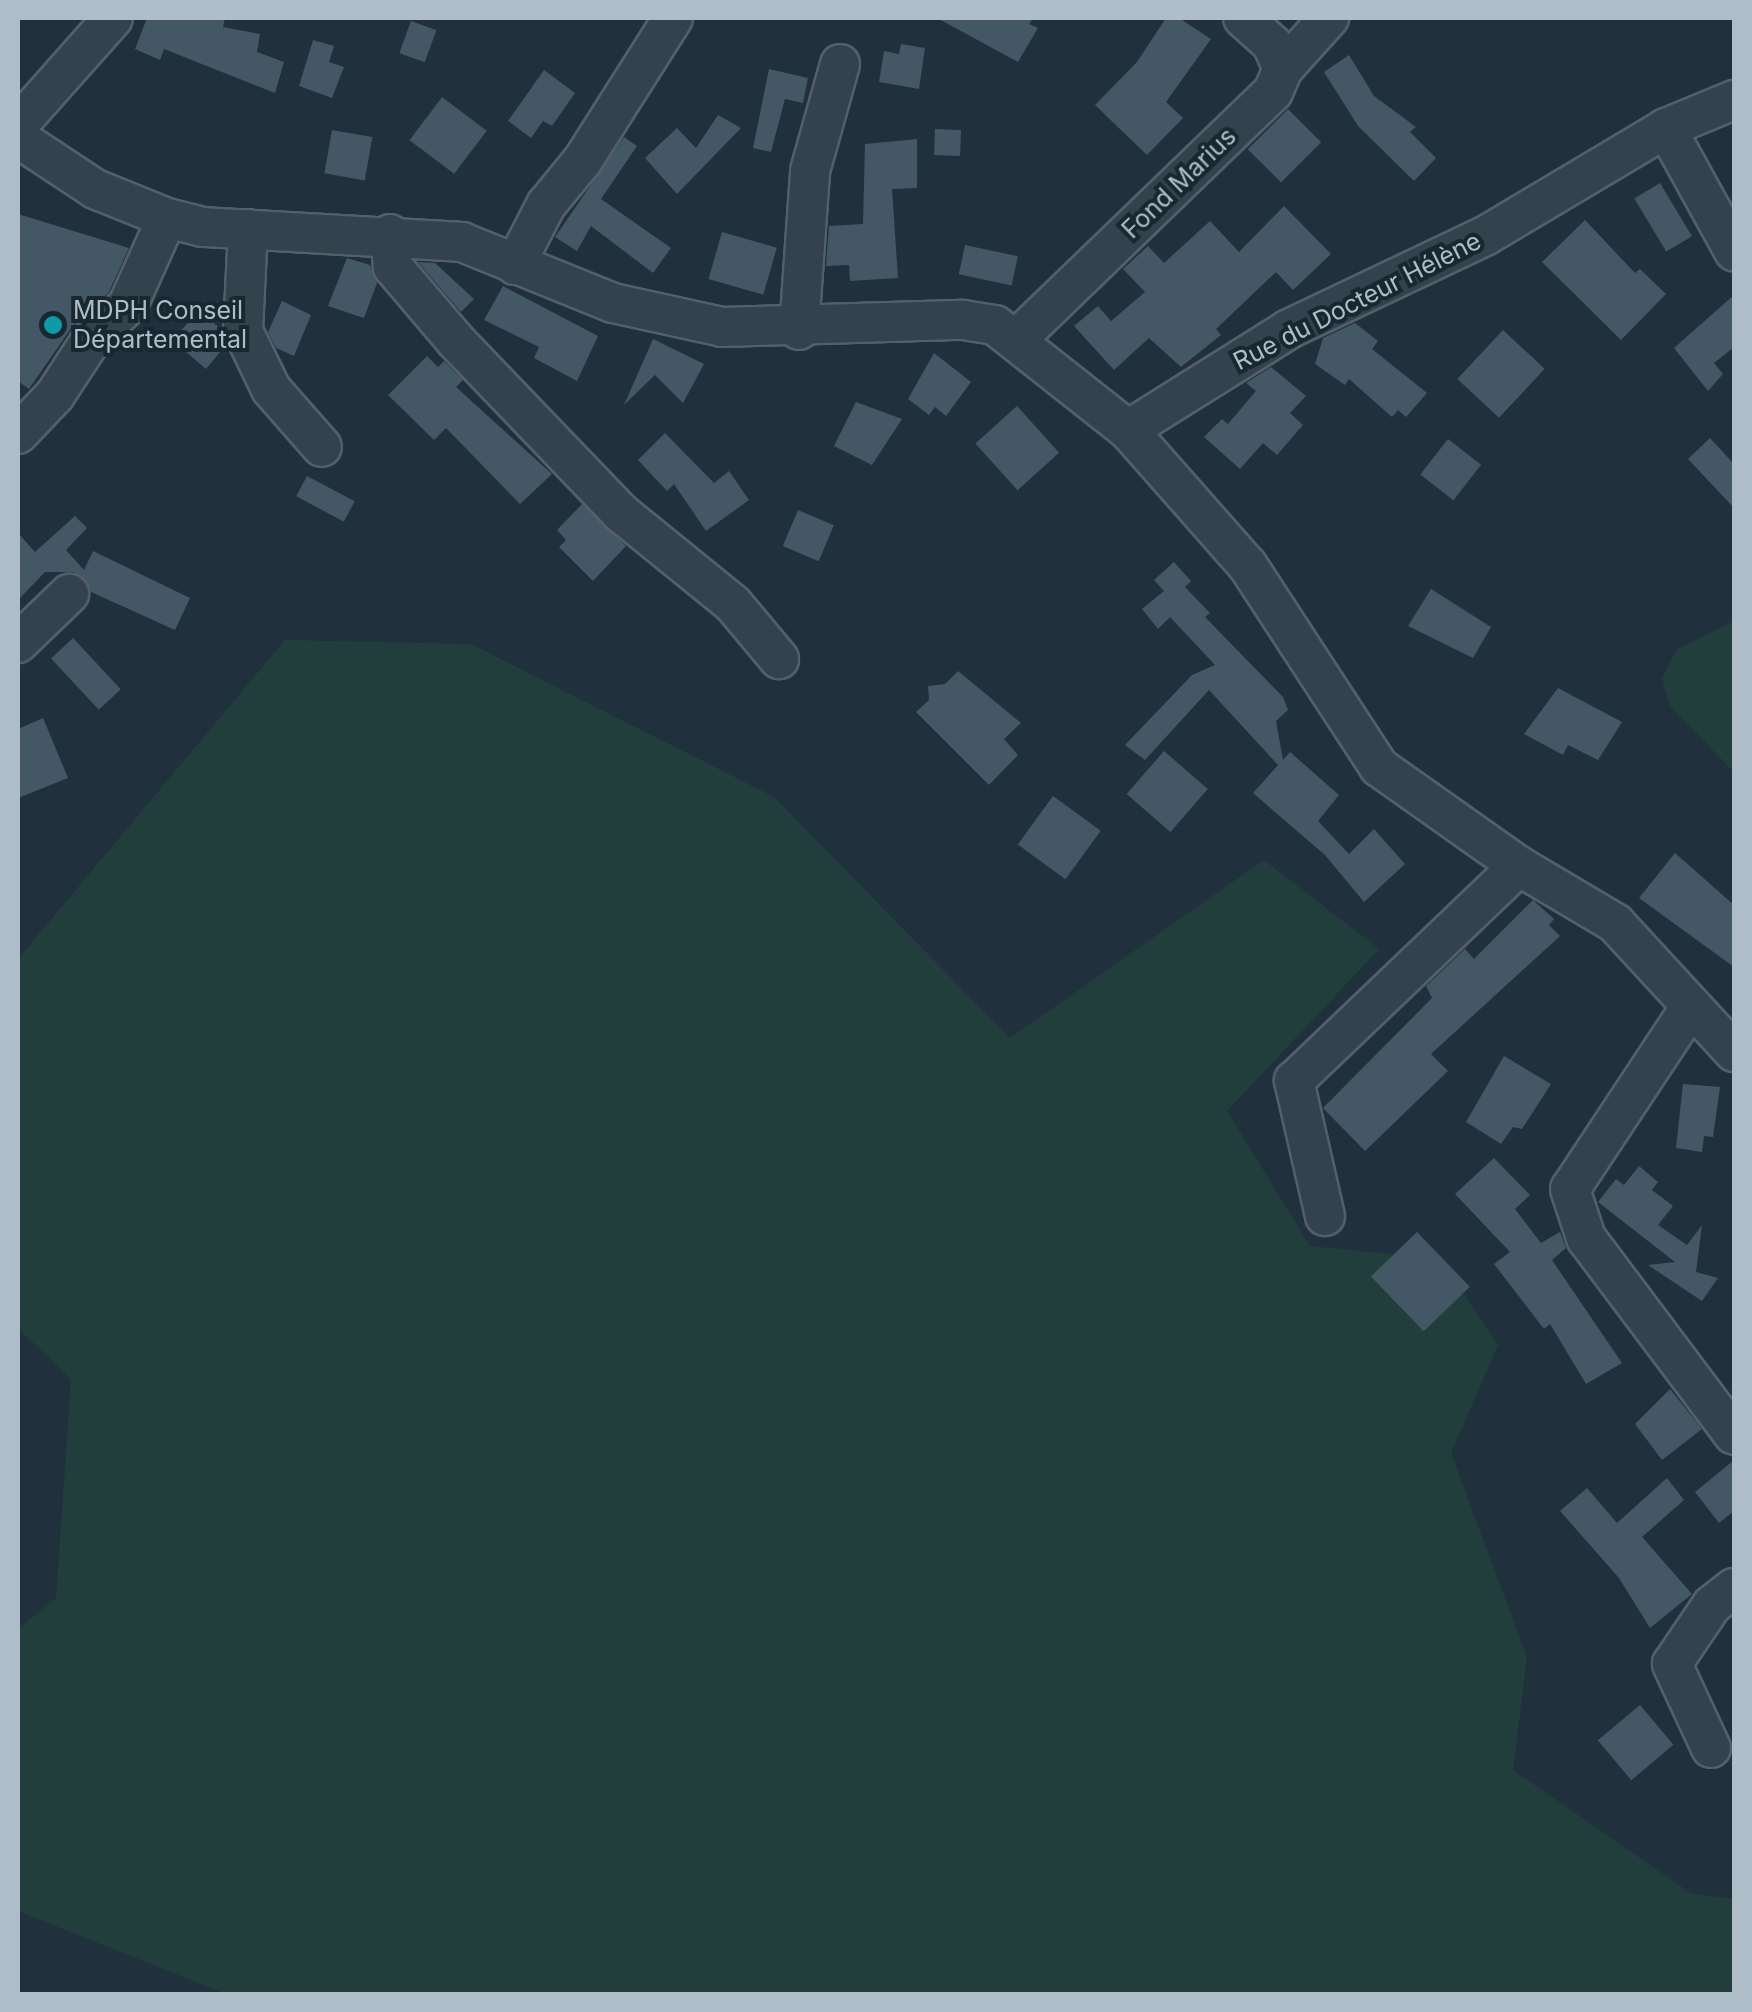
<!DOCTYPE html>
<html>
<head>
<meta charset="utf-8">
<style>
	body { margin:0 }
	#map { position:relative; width:1752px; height:2012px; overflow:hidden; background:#20313d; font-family:Inter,sans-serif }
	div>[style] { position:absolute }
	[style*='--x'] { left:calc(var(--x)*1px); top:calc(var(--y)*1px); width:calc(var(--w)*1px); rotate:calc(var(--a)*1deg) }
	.green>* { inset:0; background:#223e3c }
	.building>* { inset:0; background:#445764; transform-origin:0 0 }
	.roads { filter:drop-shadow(2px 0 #52606a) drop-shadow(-2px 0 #52606a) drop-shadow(0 2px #52606a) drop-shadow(0 -2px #52606a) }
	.minor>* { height:38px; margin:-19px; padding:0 19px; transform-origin:19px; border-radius:19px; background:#34424d }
	.dots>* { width:28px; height:28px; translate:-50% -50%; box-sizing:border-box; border:5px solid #192731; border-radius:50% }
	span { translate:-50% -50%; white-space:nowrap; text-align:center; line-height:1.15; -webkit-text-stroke:8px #192731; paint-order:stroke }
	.street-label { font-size:25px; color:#afbdc9 }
	.poi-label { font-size:25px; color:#afbdc9 }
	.left { translate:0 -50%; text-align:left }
	.frame { position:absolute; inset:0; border:20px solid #afbdc9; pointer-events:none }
</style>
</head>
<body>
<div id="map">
	<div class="green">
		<div style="clip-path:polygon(1734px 621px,1734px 772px,1670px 706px,1662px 678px,1677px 649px)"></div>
		<div style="clip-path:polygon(285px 640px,471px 644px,774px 797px,1010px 1038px,1264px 860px,1379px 949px,1227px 1111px,1310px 1246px,1440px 1259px,1498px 1345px,1451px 1453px,1527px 1657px,1513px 1770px,1692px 1894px,1734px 1899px,1734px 1994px,226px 1994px,18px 1911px,18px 1629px,56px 1598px,71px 1379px,18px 1328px,18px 959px)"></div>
	</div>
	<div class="building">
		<div style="clip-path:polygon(147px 18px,225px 18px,223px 27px,260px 34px,257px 52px,284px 62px,275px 93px,164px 49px,160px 60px,135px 49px)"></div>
		<div style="clip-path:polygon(937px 18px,1033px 18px,1029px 24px,1038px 28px,1018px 62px)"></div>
		<div style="clip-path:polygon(1166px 18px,1179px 18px,1211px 39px,1166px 102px,1183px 118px,1147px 155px,1095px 105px,1137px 62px)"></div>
		<div style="left:411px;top:21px;width:27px;height:34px;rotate:20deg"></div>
		<div style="clip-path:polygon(313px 40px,334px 46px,329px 62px,344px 67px,332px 98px,299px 86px)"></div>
		<div style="clip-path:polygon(901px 44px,925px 48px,919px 89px,879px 82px,884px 51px,899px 54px)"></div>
		<div style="clip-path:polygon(1349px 55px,1374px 96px,1416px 127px,1410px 132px,1436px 158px,1414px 181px,1358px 126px,1324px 72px)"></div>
		<div style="clip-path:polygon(769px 69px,808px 78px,803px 103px,785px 99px,771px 152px,753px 148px)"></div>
		<div style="clip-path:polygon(544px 70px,575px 93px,552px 126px,543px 121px,531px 138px,508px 121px)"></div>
		<div style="left:442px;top:97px;width:56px;height:54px;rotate:37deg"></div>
		<div style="left:1288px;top:109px;width:47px;height:57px;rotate:45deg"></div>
		<div style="clip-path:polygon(718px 115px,741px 128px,677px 194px,645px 158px,677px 128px,696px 148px)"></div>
		<div style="left:935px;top:129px;width:26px;height:26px;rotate:2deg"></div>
		<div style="left:332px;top:130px;width:41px;height:44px;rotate:10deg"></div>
		<div style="clip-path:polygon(624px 137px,637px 146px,601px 199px,671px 248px,653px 273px,591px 226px,577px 251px,555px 237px)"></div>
		<div style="clip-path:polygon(917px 139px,917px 188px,892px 189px,898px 278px,850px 281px,849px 265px,826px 266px,829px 226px,863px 224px,865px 144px)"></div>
		<div style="left:1660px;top:183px;width:62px;height:30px;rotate:59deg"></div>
		<div style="clip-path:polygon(1284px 206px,1331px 254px,1293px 290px,1276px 272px,1216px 329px,1221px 335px,1181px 367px,1149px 338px,1114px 370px,1074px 326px,1098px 306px,1111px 321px,1145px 292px,1123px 269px,1148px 246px,1164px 263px,1210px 221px,1239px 252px)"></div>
		<div style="clip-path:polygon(18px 214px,129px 248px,109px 292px,72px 327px,29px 389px,18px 381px)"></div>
		<div style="clip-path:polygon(1585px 220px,1635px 273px,1640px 269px,1666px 294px,1621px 340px,1542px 262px)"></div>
		<div style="left:722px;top:232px;width:57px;height:49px;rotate:16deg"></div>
		<div style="left:965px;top:245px;width:54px;height:30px;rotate:12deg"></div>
		<div style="clip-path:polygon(347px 258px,370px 265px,377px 283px,364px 318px,328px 306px)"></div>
		<div style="clip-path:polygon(418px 262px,435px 263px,474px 299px,461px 312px)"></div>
		<div style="clip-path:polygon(503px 286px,598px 336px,577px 381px,534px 358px,539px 347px,484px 320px)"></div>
		<div style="clip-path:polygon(1734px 295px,1734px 347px,1714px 363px,1723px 374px,1708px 391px,1674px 348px)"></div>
		<div style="clip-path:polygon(282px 301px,311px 315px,294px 356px,276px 348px,268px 332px)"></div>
		<div style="clip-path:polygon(199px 311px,221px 329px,225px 346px,206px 369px,172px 340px)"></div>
		<div style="clip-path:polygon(1355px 323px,1378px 341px,1372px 349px,1427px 393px,1406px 417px,1398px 410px,1392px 417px,1349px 379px,1345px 385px,1315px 364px,1323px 338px)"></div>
		<div style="left:1503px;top:330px;width:57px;height:67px;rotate:43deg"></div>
		<div style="clip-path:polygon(653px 339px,704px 364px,683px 403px,655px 375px,624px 405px)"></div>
		<div style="clip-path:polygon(934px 353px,971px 382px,946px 416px,935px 407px,929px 415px,908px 399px)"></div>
		<div style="clip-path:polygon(427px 356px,438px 367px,444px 361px,463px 380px,456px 387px,552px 474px,520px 504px,446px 428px,434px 440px,388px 395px)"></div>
		<div style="clip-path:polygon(1271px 367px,1306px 396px,1290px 413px,1303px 425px,1277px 455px,1263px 443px,1240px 469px,1204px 437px,1222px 419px,1228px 424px,1256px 391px,1246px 383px)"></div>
		<div style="clip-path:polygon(856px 402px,902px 419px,872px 465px,834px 446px)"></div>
		<div style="left:1017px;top:406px;width:63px;height:56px;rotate:48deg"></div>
		<div style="clip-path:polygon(665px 433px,714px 483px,729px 471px,749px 500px,706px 531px,674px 484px,667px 491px,638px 460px)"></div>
		<div style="clip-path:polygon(1710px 438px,1734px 464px,1734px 508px,1688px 459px)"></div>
		<div style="left:1448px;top:439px;width:42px;height:45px;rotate:38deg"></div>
		<div style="left:307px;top:476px;width:54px;height:23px;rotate:28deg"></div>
		<div style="clip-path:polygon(582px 504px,626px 546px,593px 581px,559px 547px,566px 540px,557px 530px)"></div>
		<div style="left:798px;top:510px;width:39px;height:39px;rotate:23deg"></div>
		<div style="clip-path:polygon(75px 516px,87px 528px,66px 550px,84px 570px,93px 551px,190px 598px,175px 630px,91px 592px,74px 572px,45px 572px,18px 600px,18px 533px,35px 552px)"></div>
		<div style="clip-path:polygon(1174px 562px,1191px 581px,1185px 587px,1210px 613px,1205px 617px,1283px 697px,1288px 710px,1276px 721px,1283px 760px,1290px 752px,1339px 795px,1318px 821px,1349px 854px,1374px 829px,1405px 864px,1364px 902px,1325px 855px,1253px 793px,1278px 765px,1209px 690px,1145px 760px,1125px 745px,1192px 675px,1215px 665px,1170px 617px,1158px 629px,1142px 609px,1164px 591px,1154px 580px)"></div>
		<div style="clip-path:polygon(1431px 589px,1491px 627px,1473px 658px,1408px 626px)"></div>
		<div style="left:73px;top:638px;width:70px;height:30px;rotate:47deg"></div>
		<div style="clip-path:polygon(958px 671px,1021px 723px,1004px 739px,1018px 755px,989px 785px,916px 712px,929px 700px,928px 686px,945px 684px)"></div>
		<div style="clip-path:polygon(1558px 688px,1622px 722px,1598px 760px,1568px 745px,1563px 755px,1524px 734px)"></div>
		<div style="clip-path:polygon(43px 718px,68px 778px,18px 798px,18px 729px)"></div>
		<div style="left:1164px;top:751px;width:58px;height:57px;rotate:41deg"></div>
		<div style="left:1053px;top:796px;width:59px;height:60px;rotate:36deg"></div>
		<div style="clip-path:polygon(1675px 853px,1734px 905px,1734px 967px,1639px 898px)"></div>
		<div style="clip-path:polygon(1533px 900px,1554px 919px,1549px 925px,1560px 936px,1431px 1054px,1448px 1071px,1365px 1151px,1323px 1108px,1432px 998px,1426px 986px,1465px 949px,1474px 959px)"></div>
		<div style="clip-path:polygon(1504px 1056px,1551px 1084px,1522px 1129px,1513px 1127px,1501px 1144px,1466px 1122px)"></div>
		<div style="clip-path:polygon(1683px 1084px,1720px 1087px,1713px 1137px,1704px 1136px,1702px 1152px,1676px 1148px)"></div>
		<div style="clip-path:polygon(1494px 1158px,1530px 1195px,1515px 1209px,1541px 1243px,1560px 1232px,1566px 1248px,1552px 1260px,1622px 1363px,1586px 1384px,1550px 1324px,1544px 1329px,1494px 1264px,1510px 1252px,1455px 1194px)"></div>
		<div style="clip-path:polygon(1639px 1166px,1658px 1182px,1652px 1190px,1673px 1206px,1658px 1225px,1687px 1245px,1702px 1225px,1696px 1272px,1718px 1278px,1702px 1301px,1648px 1265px,1675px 1262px,1598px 1202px,1616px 1179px,1624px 1185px)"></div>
		<div style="left:1417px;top:1232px;width:76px;height:64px;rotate:46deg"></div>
		<div style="clip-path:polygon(1670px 1389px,1702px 1429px,1662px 1460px,1635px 1424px)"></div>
		<div style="clip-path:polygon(1734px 1460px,1734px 1511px,1719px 1523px,1695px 1492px)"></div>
		<div style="clip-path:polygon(1667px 1478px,1684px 1500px,1642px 1537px,1692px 1594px,1650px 1628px,1619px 1578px,1560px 1511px,1587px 1488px,1617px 1523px)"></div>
		<div style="left:1640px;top:1705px;width:52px;height:55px;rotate:50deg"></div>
	</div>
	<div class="roads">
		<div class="minor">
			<div style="--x:1283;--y:69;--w:69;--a:-48"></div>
			<div style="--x:18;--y:125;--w:143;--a:-48.4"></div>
			<div style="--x:1666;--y:128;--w:141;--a:61.1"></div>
			<div style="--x:18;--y:138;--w:92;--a:33.5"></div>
			<div style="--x:95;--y:189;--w:78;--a:21.9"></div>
			<div style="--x:167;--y:218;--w:37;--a:14"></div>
			<div style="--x:203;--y:227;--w:259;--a:3.3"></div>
			<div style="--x:462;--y:242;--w:163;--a:22"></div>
			<div style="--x:613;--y:303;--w:112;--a:12.4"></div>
			<div style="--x:722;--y:327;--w:241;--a:-1.7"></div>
			<div style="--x:963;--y:320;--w:32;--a:9"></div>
			<div style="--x:995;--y:325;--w:169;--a:38.3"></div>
			<div style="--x:1128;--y:430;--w:181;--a:48.6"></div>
			<div style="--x:1248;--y:566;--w:240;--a:56.9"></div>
			<div style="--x:1379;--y:767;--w:171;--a:35.3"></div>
			<div style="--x:1519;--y:866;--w:112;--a:30.7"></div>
			<div style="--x:1615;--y:923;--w:176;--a:47.3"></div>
			<div style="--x:248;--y:229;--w:102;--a:92.8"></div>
			<div style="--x:243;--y:331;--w:64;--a:64.2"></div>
			<div style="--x:271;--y:389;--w:77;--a:48.7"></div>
			<div style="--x:390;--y:234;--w:33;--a:85"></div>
			<div style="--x:393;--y:267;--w:97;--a:49.6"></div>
			<div style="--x:456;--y:341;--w:238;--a:46.2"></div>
			<div style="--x:621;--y:513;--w:144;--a:39.1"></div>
			<div style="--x:733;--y:604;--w:72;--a:50.1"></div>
			<div style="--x:515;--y:265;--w:68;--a:-62.7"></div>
			<div style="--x:546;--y:205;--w:58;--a:-50.6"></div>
			<div style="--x:583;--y:160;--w:168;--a:-57.6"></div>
			<div style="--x:799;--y:330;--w:159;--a:-86"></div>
			<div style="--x:810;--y:171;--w:111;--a:-74.3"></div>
			<div style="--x:1018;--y:338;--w:354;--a:-44"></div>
			<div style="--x:1273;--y:92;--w:25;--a:-67"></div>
			<div style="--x:1283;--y:69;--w:27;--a:-114"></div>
			<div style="--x:1272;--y:44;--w:39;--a:-138"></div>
			<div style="--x:1128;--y:430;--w:190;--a:-32.1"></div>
			<div style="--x:1289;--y:329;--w:217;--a:-25.4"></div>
			<div style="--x:1485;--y:236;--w:211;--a:-30.8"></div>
			<div style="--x:1666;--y:128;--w:74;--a:-22.4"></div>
			<div style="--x:18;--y:434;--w:54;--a:-46.5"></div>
			<div style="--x:55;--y:395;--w:66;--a:-56.8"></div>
			<div style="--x:91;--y:340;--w:51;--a:-43.4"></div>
			<div style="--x:128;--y:305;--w:95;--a:-65.9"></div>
			<div style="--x:18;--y:643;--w:71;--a:-43.9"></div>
			<div style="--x:1690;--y:1008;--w:217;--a:123.5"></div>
			<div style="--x:1570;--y:1189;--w:52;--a:71.9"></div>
			<div style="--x:1586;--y:1238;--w:246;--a:53.1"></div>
			<div style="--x:1325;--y:1216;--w:139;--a:-102.9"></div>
			<div style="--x:1294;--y:1081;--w:311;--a:-43.7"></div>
			<div style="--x:1711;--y:1748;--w:93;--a:-114.9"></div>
			<div style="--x:1672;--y:1664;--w:71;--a:-55.9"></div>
			<div style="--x:1712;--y:1605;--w:28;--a:-38"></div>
		</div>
	</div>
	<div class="dots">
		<div style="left:53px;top:325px;background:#0f9aa8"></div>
	</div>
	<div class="street-label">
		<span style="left:1179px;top:183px;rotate:-44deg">Fond Marius</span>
		<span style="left:1357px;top:301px;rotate:-27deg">Rue du Docteur Hélène</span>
	</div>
	<div class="poi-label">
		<span class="left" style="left:73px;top:325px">MDPH Conseil<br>Départemental</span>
	</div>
	<div class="frame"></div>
</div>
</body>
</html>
